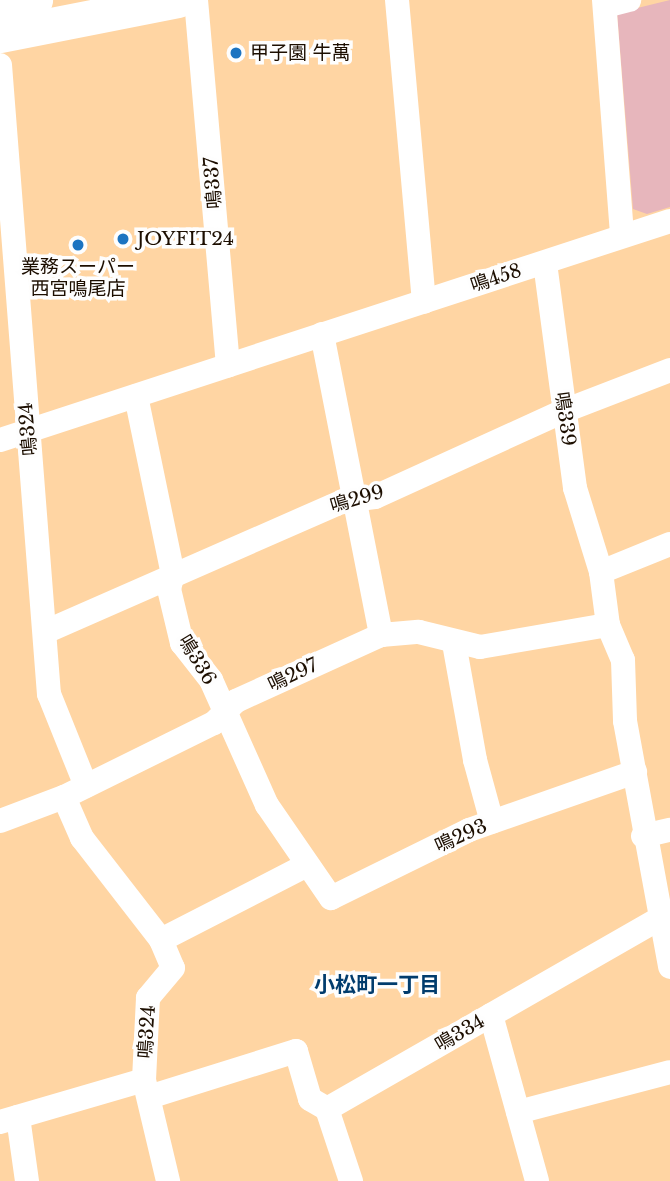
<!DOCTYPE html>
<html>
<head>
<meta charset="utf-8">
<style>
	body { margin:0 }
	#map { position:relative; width:670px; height:1181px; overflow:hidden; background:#ffd5a3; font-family:"Libre Baskerville","Noto Sans JP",serif }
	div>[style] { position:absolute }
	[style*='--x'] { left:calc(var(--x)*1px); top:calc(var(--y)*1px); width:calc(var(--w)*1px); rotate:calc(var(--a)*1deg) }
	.green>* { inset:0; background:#e7b6bc }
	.street>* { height:24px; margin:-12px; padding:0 12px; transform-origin:12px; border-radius:12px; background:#fff }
	.secondary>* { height:35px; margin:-17.5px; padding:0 17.5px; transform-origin:17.5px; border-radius:17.5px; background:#fff }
	.dots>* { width:19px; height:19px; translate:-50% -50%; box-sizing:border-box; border:4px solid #fefefe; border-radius:50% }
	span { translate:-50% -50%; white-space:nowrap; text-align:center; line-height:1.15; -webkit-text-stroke:7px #fefefe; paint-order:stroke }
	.poi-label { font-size:19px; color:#1c0e00 }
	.left { translate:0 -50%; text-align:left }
	.street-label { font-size:19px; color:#1c0e00 }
	.neighbourhood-label { font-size:21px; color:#013c6d; font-weight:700 }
</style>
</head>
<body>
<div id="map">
	<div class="green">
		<div style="clip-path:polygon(670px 0,670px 207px,647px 214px,633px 209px,617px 13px)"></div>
	</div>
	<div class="street">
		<div style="--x:196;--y:0;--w:367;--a:85"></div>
		<div style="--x:397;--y:0;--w:303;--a:84.9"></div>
		<div style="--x:604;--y:0;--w:236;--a:85.6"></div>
		<div style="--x:605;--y:6;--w:25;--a:-14"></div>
		<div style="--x:0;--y:65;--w:631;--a:85.55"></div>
		<div style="--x:49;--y:694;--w:99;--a:68.1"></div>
		<div style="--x:545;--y:263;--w:227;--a:82.4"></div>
		<div style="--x:575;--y:488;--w:88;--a:72.8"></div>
		<div style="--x:601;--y:572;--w:53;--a:82.5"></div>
		<div style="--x:608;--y:625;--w:38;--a:67"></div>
		<div style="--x:623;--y:660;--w:61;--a:88.1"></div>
		<div style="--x:625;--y:721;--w:250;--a:79.6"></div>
		<div style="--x:322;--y:334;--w:307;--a:78.9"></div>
		<div style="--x:136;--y:396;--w:182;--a:78.3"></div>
		<div style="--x:173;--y:574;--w:16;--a:105"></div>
		<div style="--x:169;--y:589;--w:56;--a:76.5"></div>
		<div style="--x:182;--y:643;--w:47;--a:51.9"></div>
		<div style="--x:211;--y:680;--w:137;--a:65.9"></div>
		<div style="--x:267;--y:805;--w:113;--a:55.5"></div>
		<div style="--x:331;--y:898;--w:154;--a:-26.2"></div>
		<div style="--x:469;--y:830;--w:176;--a:-19.3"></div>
		<div style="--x:0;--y:440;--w:705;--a:-18.1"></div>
		<div style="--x:601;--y:572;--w:74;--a:-22.1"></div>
		<div style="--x:45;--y:632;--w:326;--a:-23.7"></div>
		<div style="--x:343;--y:501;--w:32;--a:-7"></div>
		<div style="--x:375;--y:497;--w:208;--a:-24.5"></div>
		<div style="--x:564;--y:411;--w:114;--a:-21.1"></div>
		<div style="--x:454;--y:643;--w:119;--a:79.8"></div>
		<div style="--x:475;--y:760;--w:64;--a:74.7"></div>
		<div style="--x:64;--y:797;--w:45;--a:66.3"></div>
		<div style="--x:82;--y:838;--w:129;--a:52.2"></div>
		<div style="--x:161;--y:940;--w:30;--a:67"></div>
		<div style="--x:173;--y:968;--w:39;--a:130"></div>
		<div style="--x:148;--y:998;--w:82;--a:92.8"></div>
		<div style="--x:144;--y:1080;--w:104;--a:76.6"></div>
		<div style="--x:0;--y:821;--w:68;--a:-20.6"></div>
		<div style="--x:64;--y:797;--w:167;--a:-26.3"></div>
		<div style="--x:214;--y:723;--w:31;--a:-45"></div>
		<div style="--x:236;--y:701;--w:159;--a:-24.5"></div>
		<div style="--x:381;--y:635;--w:38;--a:-5"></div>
		<div style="--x:419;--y:632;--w:63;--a:13.8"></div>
		<div style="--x:480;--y:647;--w:130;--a:-9.8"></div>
		<div style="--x:643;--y:836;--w:28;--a:-13"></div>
		<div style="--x:161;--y:940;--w:164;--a:-27.2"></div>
		<div style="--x:491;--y:1015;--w:172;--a:74.5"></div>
		<div style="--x:149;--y:1097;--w:154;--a:-17.4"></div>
		<div style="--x:296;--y:1051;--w:50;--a:73.7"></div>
		<div style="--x:310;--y:1099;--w:20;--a:30"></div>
		<div style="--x:327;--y:1109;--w:383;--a:-29.8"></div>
		<div style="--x:327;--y:1109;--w:76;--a:71.6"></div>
		<div style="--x:518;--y:1112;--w:157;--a:-14.7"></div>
		<div style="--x:18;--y:1117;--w:65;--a:82"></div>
		<div style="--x:0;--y:1122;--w:150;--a:-16.3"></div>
	</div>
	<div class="secondary">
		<div style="--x:0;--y:8;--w:36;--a:-13"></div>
		<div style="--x:0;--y:35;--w:181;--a:-11.1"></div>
	</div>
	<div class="dots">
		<div style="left:236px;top:53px;background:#1c74c1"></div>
		<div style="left:123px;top:239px;background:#1c74c1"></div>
		<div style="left:78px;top:245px;background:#1c74c1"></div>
	</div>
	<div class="poi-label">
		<span class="left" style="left:250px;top:53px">甲子園 牛萬</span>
		<span class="left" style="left:137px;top:239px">JOYFIT24</span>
		<span style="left:78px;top:278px">業務スーパー<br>西宮鳴尾店</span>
	</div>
	<div class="street-label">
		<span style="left:213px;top:183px;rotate:-94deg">鳴337</span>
		<span style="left:496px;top:278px;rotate:-18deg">鳴458</span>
		<span style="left:565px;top:419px;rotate:82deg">鳴339</span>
		<span style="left:28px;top:429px;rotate:-95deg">鳴324</span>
		<span style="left:357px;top:499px;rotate:-16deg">鳴299</span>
		<span style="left:197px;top:660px;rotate:59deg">鳴336</span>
		<span style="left:293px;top:675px;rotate:-25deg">鳴297</span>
		<span style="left:461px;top:836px;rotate:-24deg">鳴293</span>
		<span style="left:147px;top:1032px;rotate:-86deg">鳴324</span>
		<span style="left:460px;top:1033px;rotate:-30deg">鳴334</span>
	</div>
	<div class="neighbourhood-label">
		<span style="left:377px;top:985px">小松町一丁目</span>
	</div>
</div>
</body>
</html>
